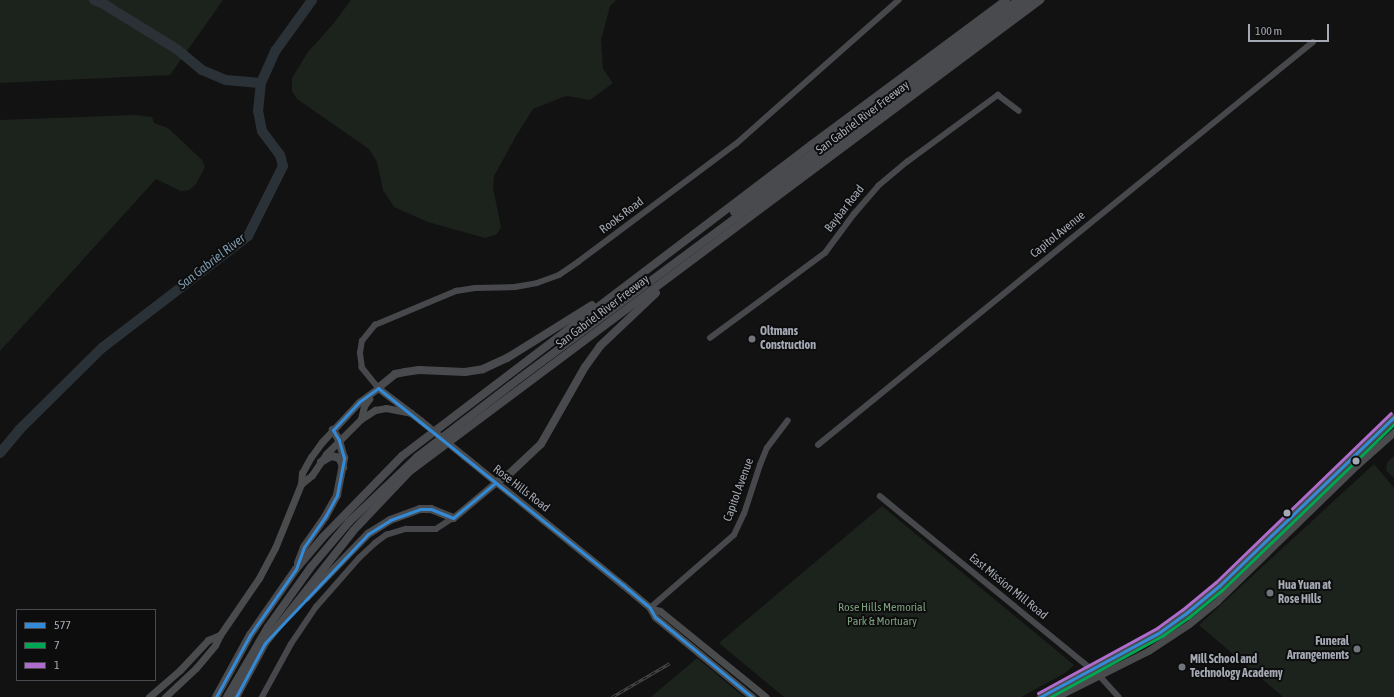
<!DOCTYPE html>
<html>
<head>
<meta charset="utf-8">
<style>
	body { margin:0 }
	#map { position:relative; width:1394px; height:697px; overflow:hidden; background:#121213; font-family:"Asap Condensed",sans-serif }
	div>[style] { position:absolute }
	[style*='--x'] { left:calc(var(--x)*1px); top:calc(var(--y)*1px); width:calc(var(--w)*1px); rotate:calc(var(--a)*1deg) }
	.green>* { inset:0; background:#1c231d }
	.river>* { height:10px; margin:-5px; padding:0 5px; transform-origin:5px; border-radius:5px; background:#2a3237 }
	.minor>* { height:5.5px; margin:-2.75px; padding:0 2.75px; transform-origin:2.75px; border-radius:2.75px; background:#47484b }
	.major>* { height:7px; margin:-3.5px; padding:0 3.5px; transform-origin:3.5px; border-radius:3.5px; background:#494b4d }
	.highway>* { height:8px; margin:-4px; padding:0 4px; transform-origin:4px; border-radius:4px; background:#494a4d }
	.rail>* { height:3px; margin-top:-1.5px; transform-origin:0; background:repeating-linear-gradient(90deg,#0d0d0e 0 4.5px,#47494b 0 9px); box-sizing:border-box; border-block:1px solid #47494b }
	.major-bridge>* { height:7px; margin:-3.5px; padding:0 3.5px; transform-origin:3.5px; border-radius:3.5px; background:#494b4d }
	.bus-1>* { height:3px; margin:-1.5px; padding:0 1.5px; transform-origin:1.5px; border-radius:1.5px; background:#338bd7 }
	.bus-2>* { height:3px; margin:-1.5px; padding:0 1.5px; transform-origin:1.5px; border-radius:1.5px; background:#00a651 }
	.bus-3>* { height:3px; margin:-1.5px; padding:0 1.5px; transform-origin:1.5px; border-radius:1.5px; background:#b06ccc }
	.dots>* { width:11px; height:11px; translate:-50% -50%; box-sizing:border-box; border:2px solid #0d0d0e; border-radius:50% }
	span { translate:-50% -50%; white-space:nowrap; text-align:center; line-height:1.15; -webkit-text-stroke:4px #0d0d0e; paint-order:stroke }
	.street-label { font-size:12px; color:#a4a9b3 }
	.poi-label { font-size:12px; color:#a4a9b3; font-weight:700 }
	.left { translate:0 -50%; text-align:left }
	.right { translate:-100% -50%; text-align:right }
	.park-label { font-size:12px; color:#7c9d7c }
	.water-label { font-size:13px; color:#7c99ad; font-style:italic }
	.legend { position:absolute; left:16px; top:609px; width:140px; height:72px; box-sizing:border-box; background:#0d0d0e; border:1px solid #494b50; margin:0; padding:5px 7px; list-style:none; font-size:12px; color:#a4a9b3 }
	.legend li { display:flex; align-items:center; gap:8px; height:20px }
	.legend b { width:20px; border:1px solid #494b50 }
	.scale { position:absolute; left:1248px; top:24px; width:81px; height:18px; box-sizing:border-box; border:2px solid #a4a9b3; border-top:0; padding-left:5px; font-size:12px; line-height:14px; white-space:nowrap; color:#a4a9b3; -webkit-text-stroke:3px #0d0d0e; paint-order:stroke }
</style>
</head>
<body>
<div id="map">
	<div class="green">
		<div style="clip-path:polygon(0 0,223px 0,170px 75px,0 83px)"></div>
		<div style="clip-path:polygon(351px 0,616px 0,610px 6px,601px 40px,603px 69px,613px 83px,590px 100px,568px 96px,563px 97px,533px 109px,516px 136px,494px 176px,493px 188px,501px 227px,497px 234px,485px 238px,428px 222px,394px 207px,383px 190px,377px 162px,369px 149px,297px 99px,292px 91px,292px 78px,308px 52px,334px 23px)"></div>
		<div style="clip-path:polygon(136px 115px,152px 117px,154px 123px,168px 128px,202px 160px,205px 167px,196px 184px,189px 190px,181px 191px,156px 179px,0 351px,0 120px)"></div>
		<div style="clip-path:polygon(1394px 456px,1394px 478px,1386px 470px,1387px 463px)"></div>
		<div style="clip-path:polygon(1374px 464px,1394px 488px,1394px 697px,1283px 697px,1199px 625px)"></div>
		<div style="clip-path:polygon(882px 506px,1074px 665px,1065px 673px,1021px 697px,784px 697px,719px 643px)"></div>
		<div style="clip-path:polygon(697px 658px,744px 697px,651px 697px)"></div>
	</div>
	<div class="river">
		<div style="--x:94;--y:0;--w:9;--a:21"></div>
		<div style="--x:102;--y:3;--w:89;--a:31.7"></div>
		<div style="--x:178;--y:50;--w:31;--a:40"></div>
		<div style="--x:202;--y:70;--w:26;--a:23"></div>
		<div style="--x:226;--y:80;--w:35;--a:5"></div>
		<div style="--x:0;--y:453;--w:30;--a:-50"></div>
		<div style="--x:19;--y:430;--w:117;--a:-44.7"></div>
		<div style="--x:102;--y:348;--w:184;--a:-37.5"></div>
		<div style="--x:248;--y:236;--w:78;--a:-63.4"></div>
		<div style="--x:283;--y:166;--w:11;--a:-105"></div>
		<div style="--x:280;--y:155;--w:30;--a:-127"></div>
		<div style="--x:262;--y:131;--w:20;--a:-101"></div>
		<div style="--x:258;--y:111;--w:28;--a:-84"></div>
		<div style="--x:261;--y:83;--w:36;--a:-66"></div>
		<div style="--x:276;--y:50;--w:62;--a:-54.2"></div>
	</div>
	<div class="minor">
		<div style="--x:710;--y:338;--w:143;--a:-36.5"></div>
		<div style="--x:825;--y:253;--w:49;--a:-53.4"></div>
		<div style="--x:854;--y:214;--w:37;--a:-49"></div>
		<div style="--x:878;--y:186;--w:38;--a:-40"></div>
		<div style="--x:907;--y:162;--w:113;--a:-36.4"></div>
		<div style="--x:998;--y:95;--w:26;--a:37"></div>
		<div style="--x:378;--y:388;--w:26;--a:-129"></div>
		<div style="--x:362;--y:368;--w:15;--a:-98"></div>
		<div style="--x:360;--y:353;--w:12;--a:-81"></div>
		<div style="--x:362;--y:341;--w:21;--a:-51"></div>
		<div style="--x:375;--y:325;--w:88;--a:-22.8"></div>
		<div style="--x:456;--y:291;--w:19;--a:-9"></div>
		<div style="--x:475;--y:288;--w:40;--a:-1.4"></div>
		<div style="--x:515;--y:287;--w:22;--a:-10"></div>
		<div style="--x:537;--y:283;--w:23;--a:-20"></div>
		<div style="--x:559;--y:275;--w:23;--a:-34"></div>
		<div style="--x:578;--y:262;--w:197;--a:-36.8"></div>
		<div style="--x:736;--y:144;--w:217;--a:-41.5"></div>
		<div style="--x:818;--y:445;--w:638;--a:-39.15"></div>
		<div style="--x:880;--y:496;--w:284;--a:39.3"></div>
		<div style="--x:1100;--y:676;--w:28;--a:48"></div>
		<div style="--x:650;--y:608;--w:111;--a:-41"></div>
		<div style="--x:734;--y:535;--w:23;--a:-65"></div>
		<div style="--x:744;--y:514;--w:52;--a:-71.9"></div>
		<div style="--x:760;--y:465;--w:18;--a:-68"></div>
		<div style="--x:767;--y:448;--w:34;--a:-53"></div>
		<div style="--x:262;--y:697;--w:60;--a:-61.3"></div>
		<div style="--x:291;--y:644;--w:45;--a:-56"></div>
		<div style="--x:316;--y:607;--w:65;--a:-48.7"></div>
		<div style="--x:359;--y:558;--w:22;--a:-43"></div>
		<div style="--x:375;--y:543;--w:14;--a:-36"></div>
		<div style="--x:386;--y:535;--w:21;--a:-17"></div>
		<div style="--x:406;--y:529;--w:30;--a:0"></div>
		<div style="--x:436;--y:529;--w:20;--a:-33"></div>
	</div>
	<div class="major">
		<div style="--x:378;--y:388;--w:53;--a:37.3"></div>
		<div style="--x:361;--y:419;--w:17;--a:-33"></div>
		<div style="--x:375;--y:410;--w:11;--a:-10"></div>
		<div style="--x:386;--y:408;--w:25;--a:11"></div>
		<div style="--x:464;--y:456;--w:205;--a:39.1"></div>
		<div style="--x:623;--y:585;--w:35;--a:40"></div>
		<div style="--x:650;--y:608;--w:10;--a:61"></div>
		<div style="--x:655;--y:617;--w:126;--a:39.5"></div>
		<div style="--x:301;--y:484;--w:14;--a:-39"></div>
		<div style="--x:312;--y:475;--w:25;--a:-56"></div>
		<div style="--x:326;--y:454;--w:49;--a:-45"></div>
		<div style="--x:361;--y:419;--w:13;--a:-77"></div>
		<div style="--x:364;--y:406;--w:9;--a:-54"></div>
		<div style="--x:453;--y:518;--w:55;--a:-39.8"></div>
		<div style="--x:650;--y:608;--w:10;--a:17"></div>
		<div style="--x:660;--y:611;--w:136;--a:39.1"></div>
		<div style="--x:149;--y:697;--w:41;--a:-41.1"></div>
		<div style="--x:180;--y:670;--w:41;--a:-47"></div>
		<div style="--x:208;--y:640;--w:13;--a:-23"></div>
		<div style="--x:165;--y:697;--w:42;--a:-43.1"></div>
		<div style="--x:196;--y:668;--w:30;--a:-50"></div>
		<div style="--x:215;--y:645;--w:11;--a:-63"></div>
		<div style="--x:220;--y:635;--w:69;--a:-55.6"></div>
		<div style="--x:259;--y:578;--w:34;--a:-62"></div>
		<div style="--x:275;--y:548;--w:69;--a:-67.9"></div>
		<div style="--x:301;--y:484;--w:11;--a:-85"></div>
		<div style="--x:302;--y:473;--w:18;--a:-61"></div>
		<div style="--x:311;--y:457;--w:19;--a:-54"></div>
		<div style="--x:322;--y:442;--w:54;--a:-47.2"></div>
		<div style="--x:359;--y:402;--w:24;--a:-36"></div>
		<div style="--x:1040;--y:697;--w:136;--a:-28.4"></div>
		<div style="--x:1160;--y:632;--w:31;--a:-36"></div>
		<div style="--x:1185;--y:614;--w:44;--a:-39.5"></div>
		<div style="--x:1219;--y:586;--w:243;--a:-44"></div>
		<div style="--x:1056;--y:697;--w:103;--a:-26.6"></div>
		<div style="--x:1148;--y:651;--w:49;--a:-33.4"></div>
		<div style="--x:1189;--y:624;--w:36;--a:-39"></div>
		<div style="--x:1217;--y:601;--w:194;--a:-44.2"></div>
		<div style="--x:1356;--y:466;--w:51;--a:-41.8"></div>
	</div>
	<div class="highway">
		<div style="--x:734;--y:212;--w:354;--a:-36.7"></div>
		<div style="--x:378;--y:388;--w:22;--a:-39"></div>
		<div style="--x:395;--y:374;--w:10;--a:-11"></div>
		<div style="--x:405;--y:372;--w:14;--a:-8"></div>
		<div style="--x:419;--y:370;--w:46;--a:2.5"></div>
		<div style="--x:465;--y:372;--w:18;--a:-9"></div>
		<div style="--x:483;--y:369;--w:26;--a:-25"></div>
		<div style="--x:507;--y:358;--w:100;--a:-31.9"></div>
		<div style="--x:321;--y:462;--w:12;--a:-31"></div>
		<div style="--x:331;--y:456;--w:5;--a:11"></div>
		<div style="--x:336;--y:457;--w:4;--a:27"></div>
		<div style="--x:340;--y:459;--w:9;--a:69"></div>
		<div style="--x:495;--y:483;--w:15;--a:-32"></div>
		<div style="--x:508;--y:475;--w:45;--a:-43.2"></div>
		<div style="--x:541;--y:444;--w:89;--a:-60.3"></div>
		<div style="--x:585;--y:367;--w:26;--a:-54"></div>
		<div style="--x:600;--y:346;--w:77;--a:-43.4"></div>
		<div style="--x:298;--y:563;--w:17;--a:-69"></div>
		<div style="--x:304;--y:547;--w:37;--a:-55"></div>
		<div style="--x:325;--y:517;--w:25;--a:-61"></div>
		<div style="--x:337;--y:495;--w:38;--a:-79"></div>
		<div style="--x:344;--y:458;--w:19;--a:-106"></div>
		<div style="--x:339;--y:440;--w:12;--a:-121"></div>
		<div style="--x:306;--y:598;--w:89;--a:-45.9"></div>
		<div style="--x:368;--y:534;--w:26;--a:-32"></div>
		<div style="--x:390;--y:520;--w:32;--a:-20"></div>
		<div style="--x:420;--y:509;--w:11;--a:0"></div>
		<div style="--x:431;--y:509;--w:24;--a:22"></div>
		<div style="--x:216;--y:697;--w:71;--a:-61.3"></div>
		<div style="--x:250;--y:635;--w:80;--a:-55.1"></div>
		<div style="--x:296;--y:569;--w:42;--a:-49.8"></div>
		<div style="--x:323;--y:537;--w:113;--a:-45.7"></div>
		<div style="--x:402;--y:456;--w:514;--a:-37.25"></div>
		<div style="--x:811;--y:145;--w:243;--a:-36.6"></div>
		<div style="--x:227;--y:697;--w:81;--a:-59.6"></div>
		<div style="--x:268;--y:627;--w:74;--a:-54.4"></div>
		<div style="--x:311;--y:567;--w:59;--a:-49.8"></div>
		<div style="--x:349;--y:522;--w:94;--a:-43.7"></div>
		<div style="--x:417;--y:457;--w:130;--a:-37.5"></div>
		<div style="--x:520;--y:378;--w:634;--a:-36.6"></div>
		<div style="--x:236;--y:697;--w:61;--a:-61.8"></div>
		<div style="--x:265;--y:643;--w:142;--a:-51.8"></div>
		<div style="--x:353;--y:531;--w:83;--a:-46.5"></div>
		<div style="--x:410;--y:471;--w:787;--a:-36.78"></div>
	</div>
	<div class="rail">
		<div style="--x:612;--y:697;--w:67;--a:-30.4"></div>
	</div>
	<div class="major-bridge">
		<div style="--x:420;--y:420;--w:57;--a:39.3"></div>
	</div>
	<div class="bus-1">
		<div style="--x:216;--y:697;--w:71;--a:-61.3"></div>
		<div style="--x:250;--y:635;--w:80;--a:-55.1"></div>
		<div style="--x:296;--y:569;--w:23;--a:-70"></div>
		<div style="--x:304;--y:547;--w:37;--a:-55"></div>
		<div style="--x:325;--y:517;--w:25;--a:-61"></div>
		<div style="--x:337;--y:495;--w:38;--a:-79"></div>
		<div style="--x:344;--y:458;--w:19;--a:-106"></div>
		<div style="--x:339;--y:440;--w:12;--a:-121"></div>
		<div style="--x:333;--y:430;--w:38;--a:-47"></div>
		<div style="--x:359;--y:402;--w:24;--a:-36"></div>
		<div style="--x:378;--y:388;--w:314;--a:38.8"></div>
		<div style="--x:623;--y:585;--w:35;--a:40"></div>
		<div style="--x:650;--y:608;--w:10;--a:61"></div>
		<div style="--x:655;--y:617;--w:126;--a:39.5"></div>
		<div style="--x:236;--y:697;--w:61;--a:-61.8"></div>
		<div style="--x:265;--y:643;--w:150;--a:-46.6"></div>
		<div style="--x:368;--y:534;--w:26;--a:-32"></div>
		<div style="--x:390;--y:520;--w:32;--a:-20"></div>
		<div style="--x:420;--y:509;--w:11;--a:0"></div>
		<div style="--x:431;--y:509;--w:24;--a:22"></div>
		<div style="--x:453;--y:518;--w:55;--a:-39.8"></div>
		<div style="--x:1040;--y:697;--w:136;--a:-28.4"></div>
		<div style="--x:1160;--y:632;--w:31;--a:-36"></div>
		<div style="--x:1185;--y:614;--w:44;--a:-39.5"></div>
		<div style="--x:1219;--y:586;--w:243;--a:-44"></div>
	</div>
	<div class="bus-2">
		<div style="--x:1050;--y:697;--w:128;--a:-28.6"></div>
		<div style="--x:1162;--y:636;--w:32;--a:-35"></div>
		<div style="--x:1188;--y:618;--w:44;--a:-39.5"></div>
		<div style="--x:1222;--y:590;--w:239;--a:-44"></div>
	</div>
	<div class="bus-3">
		<div style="--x:1038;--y:693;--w:136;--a:-28.6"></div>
		<div style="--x:1157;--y:628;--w:31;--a:-36"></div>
		<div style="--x:1182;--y:610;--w:44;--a:-39.5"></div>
		<div style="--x:1216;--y:582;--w:243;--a:-44"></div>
	</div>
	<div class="dots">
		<div style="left:752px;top:339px;background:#71747b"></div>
		<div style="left:1356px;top:461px;background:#a4a9b3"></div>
		<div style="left:1287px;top:513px;background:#a4a9b3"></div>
		<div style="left:1270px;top:593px;background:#71747b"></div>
		<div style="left:1357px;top:649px;background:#71747b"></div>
		<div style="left:1182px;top:667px;background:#71747b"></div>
	</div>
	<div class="street-label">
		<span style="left:863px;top:118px;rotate:-37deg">San Gabriel River Freeway</span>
		<span style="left:845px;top:209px;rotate:-52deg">Baybar Road</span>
		<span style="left:622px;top:216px;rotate:-37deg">Rooks Road</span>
		<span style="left:1058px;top:235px;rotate:-39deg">Capitol Avenue</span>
		<span style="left:603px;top:312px;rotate:-37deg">San Gabriel River Freeway</span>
		<span style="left:521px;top:489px;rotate:38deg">Rose Hills Road</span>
		<span style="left:739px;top:490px;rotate:-70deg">Capitol Avenue</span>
		<span style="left:1008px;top:587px;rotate:39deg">East Mission Mill Road</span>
	</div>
	<div class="poi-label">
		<span class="left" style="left:760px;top:339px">Oltmans<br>Construction</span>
		<span class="left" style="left:1278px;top:593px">Hua Yuan at<br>Rose Hills</span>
		<span class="right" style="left:1349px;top:649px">Funeral<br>Arrangements</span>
		<span class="left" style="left:1190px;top:667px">Mill School and<br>Technology Academy</span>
	</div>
	<div class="park-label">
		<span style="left:882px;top:615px">Rose Hills Memorial<br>Park &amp; Mortuary</span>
	</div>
	<div class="water-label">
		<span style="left:212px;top:262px;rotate:-38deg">San Gabriel River</span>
	</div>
	<ul class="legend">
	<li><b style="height:5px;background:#338bd7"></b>577</li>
	<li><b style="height:5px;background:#00a651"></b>7</li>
	<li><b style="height:5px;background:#b06ccc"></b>1</li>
	</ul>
	<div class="scale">100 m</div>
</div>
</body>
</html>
